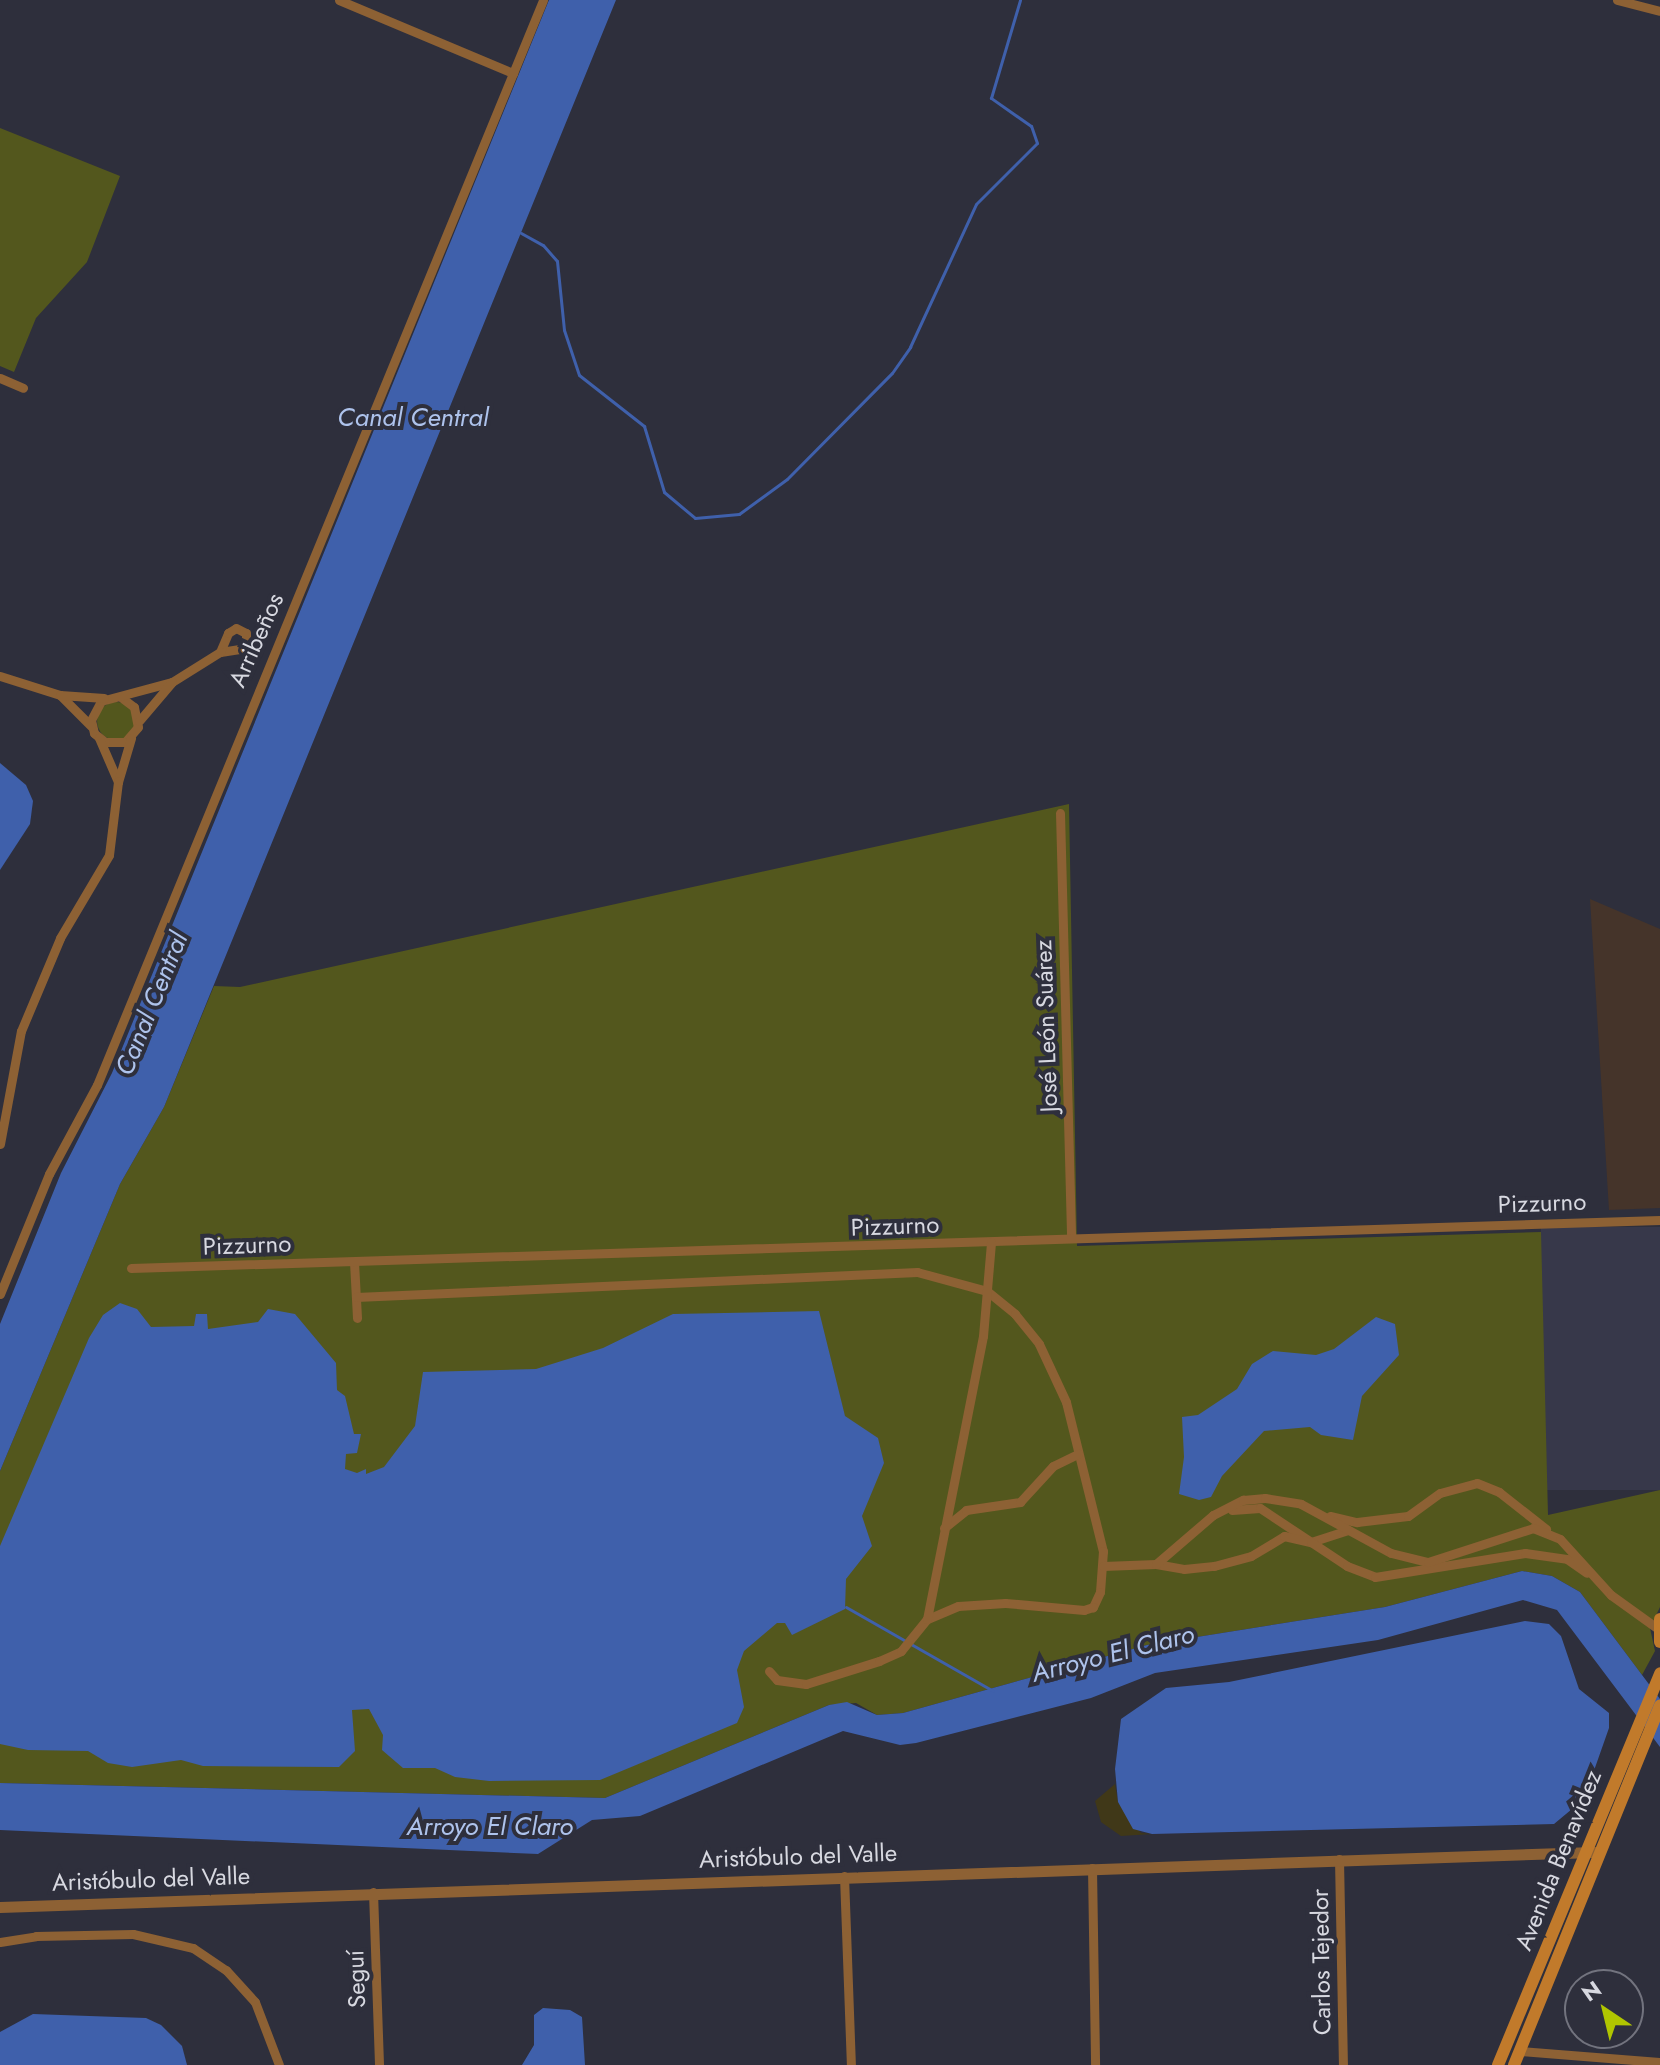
<!DOCTYPE html>
<html>
<head>
<meta charset="utf-8">
<style>
	body { margin:0 }
	#map { position:relative; width:1660px; height:2065px; overflow:hidden; background:#2e2f3c; font-family:Jost,sans-serif }
	div>[style] { position:absolute }
	[style*='--x'] { left:calc(var(--x)*1px); top:calc(var(--y)*1px); width:calc(var(--w)*1px); rotate:calc(var(--a)*1deg) }
	.built>* { inset:0; background:#37384a; transform-origin:0 0 }
	.industrial>* { inset:0; background:#45342a }
	.green>* { inset:0; background:#53571d }
	.round { border-radius:50% }
	.sand>* { inset:0; background:#403818 }
	.water>* { inset:0; background:#3f60ab }
	.stream>* { height:3px; margin:-1.5px; padding:0 1.5px; transform-origin:1.5px; border-radius:1.5px; background:#3f60ab }
	.minor>* { height:9px; margin:-4.5px; padding:0 4.5px; transform-origin:4.5px; border-radius:4.5px; background:#8d6134 }
	.tertiary>* { height:11px; margin:-5.5px; padding:0 5.5px; transform-origin:5.5px; border-radius:5.5px; background:#8d6134 }
	.secondary>* { height:12px; margin:-6px; padding:0 6px; transform-origin:6px; border-radius:6px; background:#c17a2b }
	span { translate:-50% -50%; white-space:nowrap; text-align:center; line-height:1.15; -webkit-text-stroke:8px #2e2f3c; paint-order:stroke }
	.street-label { font-size:24px; color:#d7d8e0 }
	.water-label { font-size:26px; color:#aec3ec; font-style:italic }
	.north { position:absolute; left:1564px; top:1969px; width:80px; height:80px; box-sizing:border-box; background:#2e2f3c; border:2px solid #72737e; border-radius:50%; rotate:325deg; font-size:22px; font-weight:700; line-height:32px; text-align:center; color:#d7d8e0 }
	.north::after { content:''; display:block; margin:auto; width:28px; height:36px; background:#b0c500; clip-path:polygon(50% 0,100% 100%,50% 72%,0 100%) }
</style>
</head>
<body>
<div id="map">
	<div class="built">
		<div style="left:1660px;top:1227px;width:263px;height:119px;rotate:90deg"></div>
	</div>
	<div class="industrial">
		<div style="clip-path:polygon(1590px 899px,1660px 929px,1660px 1208px,1609px 1210px)"></div>
	</div>
	<div class="green">
		<div style="clip-path:polygon(0 128px,120px 176px,87px 262px,36px 318px,14px 372px,0 366px)"></div>
		<div class="round" style="left:97px;top:702px;width:38px;height:38px"></div>
		<div style="clip-path:polygon(1069px 804px,1077px 1246px,1541px 1232px,1548px 1515px,1660px 1490px,1660px 1607px,1650px 1628px,1655px 1651px,1642px 1675px,1580px 1592px,1552px 1576px,1522px 1571px,1385px 1607px,1147px 1645px,903px 1713px,877px 1715px,856px 1703px,829px 1705px,605px 1798px,0 1783px,0 1471px,120px 1184px,164px 1107px,214px 986px,240px 987px)"></div>
	</div>
	<div class="sand">
		<div style="clip-path:polygon(1115px 1784px,1118px 1802px,1141px 1833px,1152px 1834px,1121px 1836px,1101px 1822px,1095px 1801px)"></div>
	</div>
	<div class="water">
		<div style="clip-path:polygon(549px 0,616px 0,164px 1107px,120px 1184px,0 1471px,0 1324px,61px 1173px,112px 1073px)"></div>
		<div style="clip-path:polygon(0 763px,26px 785px,33px 801px,30px 824px,0 870px)"></div>
		<div style="clip-path:polygon(120px 1303px,137px 1309px,151px 1327px,194px 1326px,196px 1314px,207px 1314px,208px 1329px,258px 1322px,268px 1309px,295px 1314px,336px 1363px,337px 1390px,345px 1396px,354px 1434px,361px 1434px,357px 1453px,346px 1454px,345px 1469px,357px 1473px,366px 1469px,366px 1474px,384px 1467px,415px 1426px,423px 1372px,536px 1369px,603px 1348px,673px 1314px,819px 1311px,845px 1416px,878px 1438px,884px 1463px,862px 1516px,872px 1546px,846px 1579px,845px 1609px,792px 1635px,785px 1623px,777px 1623px,744px 1651px,737px 1670px,744px 1707px,737px 1723px,600px 1780px,489px 1781px,455px 1777px,435px 1768px,403px 1768px,382px 1750px,383px 1735px,369px 1709px,352px 1710px,355px 1751px,339px 1767px,203px 1766px,181px 1760px,132px 1767px,108px 1763px,88px 1751px,28px 1750px,0 1744px,0 1546px,89px 1338px,103px 1315px)"></div>
		<div style="clip-path:polygon(1376px 1317px,1395px 1324px,1399px 1355px,1362px 1396px,1353px 1440px,1321px 1435px,1310px 1427px,1264px 1431px,1222px 1476px,1211px 1497px,1199px 1500px,1179px 1494px,1184px 1457px,1182px 1417px,1198px 1415px,1237px 1389px,1252px 1364px,1273px 1351px,1316px 1355px,1334px 1349px)"></div>
		<div style="clip-path:polygon(1522px 1571px,1552px 1576px,1580px 1592px,1660px 1699px,1660px 1747px,1557px 1610px,1523px 1600px,1378px 1640px,1155px 1673px,1091px 1698px,916px 1743px,900px 1745px,843px 1731px,640px 1816px,592px 1820px,538px 1854px,0 1830px,0 1783px,605px 1798px,829px 1705px,847px 1702px,877px 1715px,903px 1713px,1147px 1645px,1385px 1607px)"></div>
		<div style="clip-path:polygon(1525px 1621px,1549px 1624px,1561px 1636px,1579px 1689px,1609px 1713px,1609px 1728px,1584px 1799px,1554px 1824px,1152px 1834px,1133px 1829px,1118px 1802px,1115px 1769px,1121px 1719px,1166px 1688px,1229px 1682px)"></div>
		<div style="clip-path:polygon(543px 2008px,570px 2010px,582px 2017px,585px 2065px,522px 2065px,534px 2045px,534px 2015px)"></div>
		<div style="clip-path:polygon(33px 2014px,146px 2018px,161px 2025px,182px 2046px,187px 2065px,0 2065px,0 2032px)"></div>
	</div>
	<div class="stream">
		<div style="--x:521;--y:233;--w:25;--a:29"></div>
		<div style="--x:543;--y:245;--w:21;--a:49"></div>
		<div style="--x:557;--y:261;--w:69;--a:84.2"></div>
		<div style="--x:564;--y:330;--w:47;--a:71.6"></div>
		<div style="--x:579;--y:375;--w:83;--a:38.1"></div>
		<div style="--x:644;--y:426;--w:69;--a:73.1"></div>
		<div style="--x:664;--y:492;--w:40;--a:40"></div>
		<div style="--x:695;--y:518;--w:44;--a:-5.2"></div>
		<div style="--x:739;--y:514;--w:59;--a:-36.1"></div>
		<div style="--x:787;--y:479;--w:149;--a:-45.3"></div>
		<div style="--x:892;--y:373;--w:32;--a:-55"></div>
		<div style="--x:910;--y:347;--w:157;--a:-65.2"></div>
		<div style="--x:976;--y:204;--w:86;--a:-45"></div>
		<div style="--x:1037;--y:143;--w:18;--a:-109"></div>
		<div style="--x:1031;--y:126;--w:49;--a:-145"></div>
		<div style="--x:991;--y:98;--w:102;--a:-73.5"></div>
		<div style="--x:846;--y:1607;--w:169;--a:29.7"></div>
	</div>
	<div class="minor">
		<div style="--x:339;--y:0;--w:189;--a:22.8"></div>
		<div style="--x:1617;--y:0;--w:44;--a:14.3"></div>
		<div style="--x:0;--y:378;--w:25;--a:23"></div>
		<div style="--x:236;--y:628;--w:11;--a:27"></div>
		<div style="--x:246;--y:633;--w:15;--a:90"></div>
		<div style="--x:246;--y:648;--w:26;--a:171"></div>
		<div style="--x:220;--y:652;--w:21;--a:-67"></div>
		<div style="--x:228;--y:633;--w:9;--a:-32"></div>
		<div style="--x:0;--y:676;--w:63;--a:17.6"></div>
		<div style="--x:172;--y:682;--w:57;--a:-32"></div>
		<div style="--x:122;--y:698;--w:15;--a:37"></div>
		<div style="--x:134;--y:707;--w:20;--a:79"></div>
		<div style="--x:138;--y:727;--w:20;--a:131"></div>
		<div style="--x:125;--y:742;--w:20;--a:180"></div>
		<div style="--x:105;--y:742;--w:14;--a:-141"></div>
		<div style="--x:94;--y:733;--w:13;--a:-103"></div>
		<div style="--x:91;--y:720;--w:21;--a:-62"></div>
		<div style="--x:101;--y:701;--w:73;--a:-15"></div>
		<div style="--x:172;--y:682;--w:51;--a:130.2"></div>
		<div style="--x:91;--y:726;--w:44;--a:-135"></div>
		<div style="--x:60;--y:695;--w:44;--a:3.9"></div>
		<div style="--x:99;--y:738;--w:48;--a:66.6"></div>
		<div style="--x:118;--y:782;--w:46;--a:-73.5"></div>
		<div style="--x:1060;--y:813;--w:425;--a:88.5"></div>
		<div style="--x:0;--y:1144;--w:115;--a:-79.5"></div>
		<div style="--x:21;--y:1031;--w:101;--a:-67.2"></div>
		<div style="--x:60;--y:938;--w:96;--a:-59.4"></div>
		<div style="--x:109;--y:855;--w:74;--a:-83"></div>
		<div style="--x:354;--y:1262;--w:56;--a:86.9"></div>
		<div style="--x:131;--y:1268;--w:1530;--a:-1.8"></div>
		<div style="--x:0;--y:1294;--w:130;--a:-67.8"></div>
		<div style="--x:49;--y:1174;--w:101;--a:-61.7"></div>
		<div style="--x:97;--y:1085;--w:1173;--a:-67.65"></div>
		<div style="--x:356;--y:1297;--w:562;--a:-2.55"></div>
		<div style="--x:917;--y:1272;--w:73;--a:15.2"></div>
		<div style="--x:987;--y:1291;--w:36;--a:39"></div>
		<div style="--x:1015;--y:1314;--w:38;--a:51"></div>
		<div style="--x:1039;--y:1344;--w:64;--a:65"></div>
		<div style="--x:1066;--y:1402;--w:154;--a:76.1"></div>
		<div style="--x:1103;--y:1551;--w:41;--a:94.2"></div>
		<div style="--x:1100;--y:1592;--w:17;--a:115"></div>
		<div style="--x:1093;--y:1607;--w:9;--a:162"></div>
		<div style="--x:1084;--y:1610;--w:79;--a:-174.9"></div>
		<div style="--x:1005;--y:1603;--w:47;--a:176.3"></div>
		<div style="--x:958;--y:1606;--w:34;--a:157"></div>
		<div style="--x:1232;--y:1510;--w:28;--a:-4"></div>
		<div style="--x:1260;--y:1508;--w:61;--a:33.7"></div>
		<div style="--x:1311;--y:1542;--w:39;--a:-18"></div>
		<div style="--x:1330;--y:1516;--w:28;--a:13"></div>
		<div style="--x:1357;--y:1522;--w:51;--a:-6.7"></div>
		<div style="--x:1408;--y:1516;--w:39;--a:-36"></div>
		<div style="--x:1440;--y:1493;--w:38;--a:-15"></div>
		<div style="--x:1477;--y:1483;--w:24;--a:22"></div>
		<div style="--x:1499;--y:1492;--w:60;--a:38.2"></div>
		<div style="--x:944;--y:1528;--w:28;--a:-39"></div>
		<div style="--x:966;--y:1510;--w:55;--a:-8.4"></div>
		<div style="--x:1020;--y:1502;--w:49;--a:-47.5"></div>
		<div style="--x:1053;--y:1466;--w:28;--a:-26"></div>
		<div style="--x:1156;--y:1564;--w:28;--a:10"></div>
		<div style="--x:1184;--y:1569;--w:30;--a:-6"></div>
		<div style="--x:1214;--y:1566;--w:38;--a:-15"></div>
		<div style="--x:1251;--y:1556;--w:39;--a:-31"></div>
		<div style="--x:1284;--y:1536;--w:28;--a:13"></div>
		<div style="--x:1311;--y:1542;--w:43;--a:33.7"></div>
		<div style="--x:1347;--y:1566;--w:30;--a:21"></div>
		<div style="--x:1375;--y:1577;--w:152;--a:-9.1"></div>
		<div style="--x:1525;--y:1553;--w:42;--a:8.1"></div>
		<div style="--x:1567;--y:1559;--w:24;--a:35"></div>
		<div style="--x:1103;--y:1566;--w:53;--a:-2.2"></div>
		<div style="--x:1156;--y:1564;--w:75;--a:-40.7"></div>
		<div style="--x:1213;--y:1515;--w:34;--a:-27"></div>
		<div style="--x:1243;--y:1500;--w:22;--a:-5"></div>
		<div style="--x:1265;--y:1498;--w:36;--a:9"></div>
		<div style="--x:1301;--y:1504;--w:102;--a:28.6"></div>
		<div style="--x:1391;--y:1553;--w:38;--a:14"></div>
		<div style="--x:1428;--y:1562;--w:110;--a:-17.9"></div>
		<div style="--x:1533;--y:1528;--w:29;--a:22"></div>
		<div style="--x:1560;--y:1539;--w:76;--a:47.7"></div>
		<div style="--x:1611;--y:1595;--w:57;--a:35.7"></div>
		<div style="--x:769;--y:1671;--w:12;--a:48"></div>
		<div style="--x:777;--y:1680;--w:29;--a:8"></div>
		<div style="--x:806;--y:1684;--w:77;--a:-17.5"></div>
		<div style="--x:879;--y:1661;--w:24;--a:-24"></div>
		<div style="--x:901;--y:1651;--w:41;--a:-50.9"></div>
		<div style="--x:927;--y:1619;--w:288;--a:-78.8"></div>
		<div style="--x:983;--y:1336;--w:94;--a:-85.1"></div>
		<div style="--x:1339;--y:1859;--w:206;--a:88.9"></div>
		<div style="--x:1092;--y:1868;--w:197;--a:89.1"></div>
		<div style="--x:844;--y:1876;--w:189;--a:87.9"></div>
		<div style="--x:373;--y:1892;--w:173;--a:88"></div>
		<div style="--x:0;--y:1942;--w:36;--a:-9"></div>
		<div style="--x:36;--y:1936;--w:97;--a:-1.2"></div>
		<div style="--x:133;--y:1934;--w:62;--a:13.1"></div>
		<div style="--x:193;--y:1948;--w:40;--a:34"></div>
		<div style="--x:226;--y:1970;--w:43;--a:47.8"></div>
		<div style="--x:255;--y:2002;--w:67;--a:69.1"></div>
		<div style="--x:1519;--y:2051;--w:141;--a:4.5"></div>
	</div>
	<div class="tertiary">
		<div style="--x:0;--y:1907;--w:1595;--a:-1.98"></div>
	</div>
	<div class="secondary">
		<div style="--x:1660;--y:1619;--w:23;--a:90"></div>
		<div style="--x:1498;--y:2065;--w:424;--a:-67.5"></div>
		<div style="--x:1514;--y:2065;--w:388;--a:-67.9"></div>
	</div>
	<div class="street-label">
		<span style="left:256px;top:640px;rotate:-66deg">Arribeños</span>
		<span style="left:1046px;top:1026px;rotate:-92deg">José León Suárez</span>
		<span style="left:1542px;top:1203px;rotate:-2deg">Pizzurno</span>
		<span style="left:895px;top:1226px;rotate:-2deg">Pizzurno</span>
		<span style="left:247px;top:1245px;rotate:-2deg">Pizzurno</span>
		<span style="left:798px;top:1856px;rotate:-2deg">Aristóbulo del Valle</span>
		<span style="left:1558px;top:1860px;rotate:-68deg">Avenida Benavídez</span>
		<span style="left:151px;top:1879px;rotate:-2deg">Aristóbulo del Valle</span>
		<span style="left:1321px;top:1962px;rotate:-91deg">Carlos Tejedor</span>
		<span style="left:356px;top:1979px;rotate:-92deg">Seguí</span>
	</div>
	<div class="water-label">
		<span style="left:413px;top:418px">Canal Central</span>
		<span style="left:152px;top:1004px;rotate:-68deg">Canal Central</span>
		<span style="left:1113px;top:1654px;rotate:-14deg">Arroyo El Claro</span>
		<span style="left:490px;top:1827px">Arroyo El Claro</span>
	</div>
	<div class="north">N</div>
</div>
</body>
</html>
